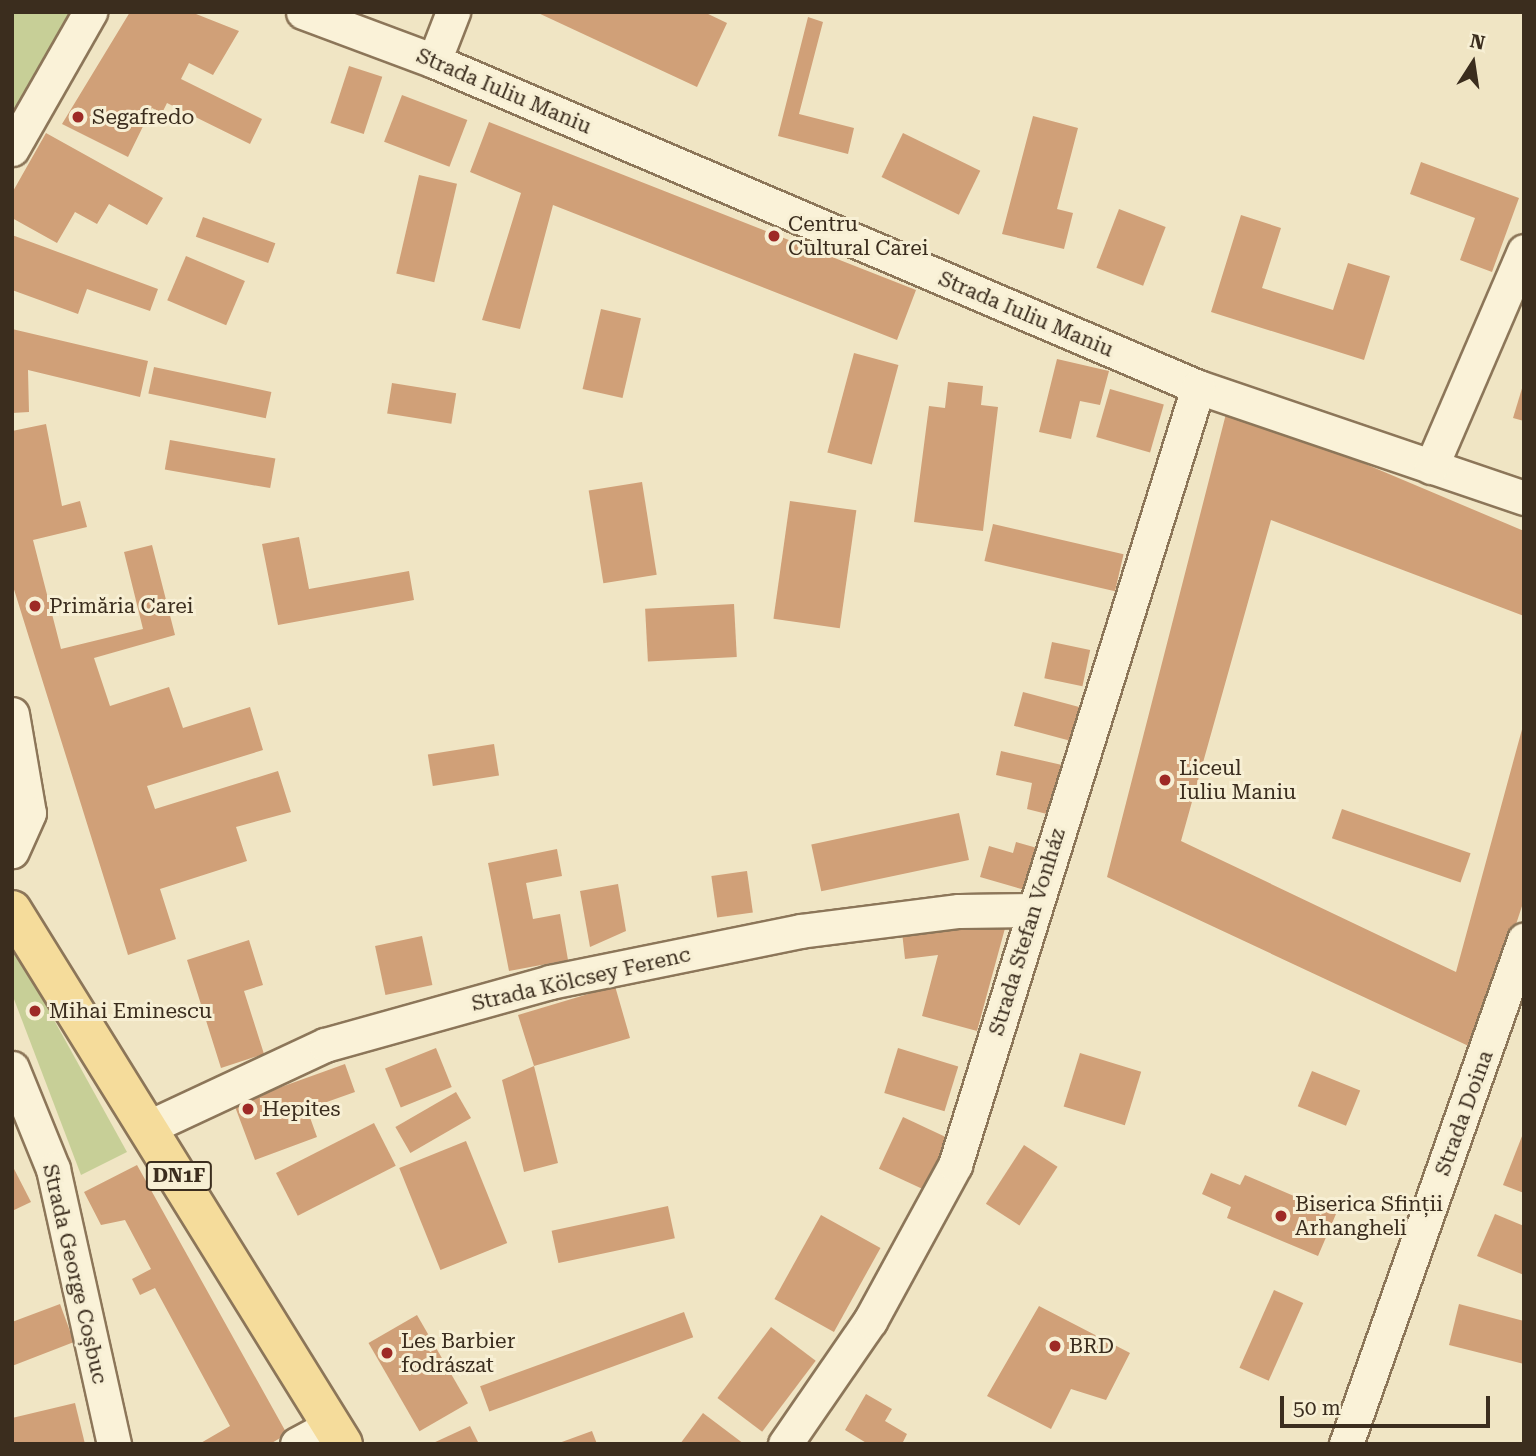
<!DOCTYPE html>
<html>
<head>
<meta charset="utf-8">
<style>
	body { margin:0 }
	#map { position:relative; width:1536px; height:1456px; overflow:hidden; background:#f0e5c4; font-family:"Roboto Serif",serif }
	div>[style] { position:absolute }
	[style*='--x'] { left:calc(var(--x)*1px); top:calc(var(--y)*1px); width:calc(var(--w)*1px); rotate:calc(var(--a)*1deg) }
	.green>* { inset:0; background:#c7cf97 }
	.building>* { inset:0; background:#d0a078; transform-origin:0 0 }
	.roads { filter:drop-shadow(2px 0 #8c7659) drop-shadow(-2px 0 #8c7659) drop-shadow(0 2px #8c7659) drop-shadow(0 -2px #8c7659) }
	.minor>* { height:33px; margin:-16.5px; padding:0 16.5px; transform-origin:16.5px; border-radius:16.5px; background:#faf2d8 }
	.major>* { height:38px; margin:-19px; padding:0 19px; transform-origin:19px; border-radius:19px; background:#f5dc9b }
	.dots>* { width:19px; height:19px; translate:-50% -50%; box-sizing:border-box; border:4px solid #f7efd4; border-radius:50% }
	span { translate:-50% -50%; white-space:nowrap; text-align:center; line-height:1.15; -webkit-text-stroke:6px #f7efd4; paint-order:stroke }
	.shield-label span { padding:2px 5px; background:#f7efd4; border:2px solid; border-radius:5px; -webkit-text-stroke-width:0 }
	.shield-label { font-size:19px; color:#3b2d1e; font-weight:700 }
	.street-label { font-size:21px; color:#3b2d1e }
	.poi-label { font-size:21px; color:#3b2d1e }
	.left { translate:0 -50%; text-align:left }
	.frame { position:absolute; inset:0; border:14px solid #3b2d1e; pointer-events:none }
	.north { position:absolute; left:1438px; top:28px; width:70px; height:70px; -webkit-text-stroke:5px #f7efd4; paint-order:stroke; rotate:12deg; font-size:19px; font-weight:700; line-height:28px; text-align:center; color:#3b2d1e }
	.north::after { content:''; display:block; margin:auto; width:24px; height:32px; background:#3b2d1e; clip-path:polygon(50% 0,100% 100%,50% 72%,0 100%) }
	.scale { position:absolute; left:1280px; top:1396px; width:210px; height:32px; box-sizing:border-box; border:4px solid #3b2d1e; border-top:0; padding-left:9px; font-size:21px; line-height:24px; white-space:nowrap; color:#3b2d1e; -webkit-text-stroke:5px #f7efd4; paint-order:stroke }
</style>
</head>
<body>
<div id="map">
	<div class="green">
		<div style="clip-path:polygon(12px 12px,70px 12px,12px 116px)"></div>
		<div style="clip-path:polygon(12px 944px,127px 1152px,81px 1175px,12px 994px)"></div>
	</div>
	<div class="building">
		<div style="clip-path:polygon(130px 12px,191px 12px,239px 31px,213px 75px,189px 63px,181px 79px,262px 119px,250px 144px,167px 103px,162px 113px,152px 108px,128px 157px,62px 124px)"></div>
		<div style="clip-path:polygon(536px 12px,704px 12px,727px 23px,697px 87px)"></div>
		<div style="clip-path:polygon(808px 17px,823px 22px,799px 114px,854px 128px,848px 154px,778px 136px)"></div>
		<div style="left:349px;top:66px;width:35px;height:60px;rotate:18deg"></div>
		<div style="left:402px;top:95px;width:70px;height:50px;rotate:21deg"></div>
		<div style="clip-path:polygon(1033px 116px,1078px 128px,1057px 209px,1073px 213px,1064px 249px,1002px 234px)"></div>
		<div style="clip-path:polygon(489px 122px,916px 290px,897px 340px,553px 205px,520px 329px,482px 320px,521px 193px,470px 172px)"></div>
		<div style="clip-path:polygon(46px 133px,163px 198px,147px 225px,109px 204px,97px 224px,75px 212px,57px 243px,12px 218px,12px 193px)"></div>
		<div style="left:903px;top:133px;width:86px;height:49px;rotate:26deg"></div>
		<div style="clip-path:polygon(1421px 162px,1519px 198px,1492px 272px,1460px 260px,1475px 218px,1410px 194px)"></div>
		<div style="left:419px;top:175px;width:39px;height:101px;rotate:13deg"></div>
		<div style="left:1119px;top:209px;width:50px;height:63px;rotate:21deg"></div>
		<div style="clip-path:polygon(1241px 215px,1281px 228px,1262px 288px,1333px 310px,1348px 263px,1390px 276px,1364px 360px,1211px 312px)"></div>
		<div style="left:203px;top:217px;width:77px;height:21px;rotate:20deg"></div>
		<div style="clip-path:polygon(12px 235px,158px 289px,150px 311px,87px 289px,78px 314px,12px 290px)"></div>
		<div style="left:186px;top:256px;width:64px;height:48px;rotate:23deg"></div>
		<div style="left:601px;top:309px;width:41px;height:82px;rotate:13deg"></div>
		<div style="clip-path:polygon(12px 329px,148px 361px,140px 397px,28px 370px,29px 412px,12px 413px)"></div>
		<div style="left:854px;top:353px;width:46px;height:103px;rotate:15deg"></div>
		<div style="clip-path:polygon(1057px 359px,1109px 371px,1100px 405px,1080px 401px,1071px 439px,1039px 432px)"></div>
		<div style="left:154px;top:367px;width:120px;height:27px;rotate:12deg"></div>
		<div style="clip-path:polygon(948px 382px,983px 386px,981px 405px,998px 407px,983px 531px,914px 522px,929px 406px,945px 408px)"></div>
		<div style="left:392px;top:383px;width:65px;height:31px;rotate:9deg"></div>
		<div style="clip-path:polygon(1523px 385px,1524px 385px,1524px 421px,1513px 418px)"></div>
		<div style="left:1110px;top:389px;width:56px;height:50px;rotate:16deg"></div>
		<div style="clip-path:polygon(1228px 406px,1524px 531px,1524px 616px,1271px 520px,1181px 841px,1456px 972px,1524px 722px,1524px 900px,1475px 1049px,1107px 877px)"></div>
		<div style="clip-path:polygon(46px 424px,62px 506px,80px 501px,87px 527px,33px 540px,61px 649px,143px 629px,124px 552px,152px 545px,175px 635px,94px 658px,110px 706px,169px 687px,183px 728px,250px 707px,263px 750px,147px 786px,155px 809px,278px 771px,291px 812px,236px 827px,247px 861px,160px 889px,176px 939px,128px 955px,12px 583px,12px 431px)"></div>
		<div style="left:170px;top:440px;width:107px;height:30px;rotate:10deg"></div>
		<div style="left:642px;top:482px;width:94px;height:54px;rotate:81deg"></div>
		<div style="left:790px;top:501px;width:67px;height:119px;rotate:8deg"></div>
		<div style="left:993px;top:524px;width:134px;height:38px;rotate:13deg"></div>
		<div style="clip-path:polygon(299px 537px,309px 589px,409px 571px,414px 600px,278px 625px,262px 544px)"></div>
		<div style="left:734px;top:604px;width:53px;height:89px;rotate:87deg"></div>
		<div style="left:1052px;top:642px;width:39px;height:37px;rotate:12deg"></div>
		<div style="left:1023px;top:692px;width:62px;height:35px;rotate:15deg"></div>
		<div style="left:494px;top:744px;width:32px;height:67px;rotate:81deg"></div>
		<div style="clip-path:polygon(1001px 751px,1062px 765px,1051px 815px,1027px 809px,1032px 783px,996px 775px)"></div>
		<div style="left:1342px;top:809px;width:136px;height:31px;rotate:19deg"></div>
		<div style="left:959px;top:813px;width:48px;height:151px;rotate:78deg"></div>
		<div style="clip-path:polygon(1016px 842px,1037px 848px,1025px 890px,980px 877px,989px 846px,1013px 853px)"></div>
		<div style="clip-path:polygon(557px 849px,562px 876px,526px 883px,533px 919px,560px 914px,568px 960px,509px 971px,488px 863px)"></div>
		<div style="left:747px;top:871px;width:42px;height:36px;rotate:82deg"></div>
		<div style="clip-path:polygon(618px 884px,626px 931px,590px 947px,580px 891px)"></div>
		<div style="clip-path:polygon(1007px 921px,977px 1031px,922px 1016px,938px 955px,905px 959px,902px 932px)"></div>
		<div style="left:422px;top:936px;width:50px;height:48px;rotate:78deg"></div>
		<div style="clip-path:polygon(249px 940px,263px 985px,244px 991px,264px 1054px,221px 1068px,187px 960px)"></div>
		<div style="clip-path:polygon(615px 986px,630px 1038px,534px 1066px,558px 1163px,524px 1172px,502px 1080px,534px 1066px,518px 1015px)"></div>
		<div style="left:436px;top:1048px;width:42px;height:55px;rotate:68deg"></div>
		<div style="left:898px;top:1048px;width:63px;height:47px;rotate:17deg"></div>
		<div style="left:1080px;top:1053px;width:64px;height:56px;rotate:17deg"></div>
		<div style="clip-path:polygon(345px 1064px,355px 1092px,307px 1109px,317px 1137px,255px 1160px,234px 1104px)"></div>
		<div style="left:1312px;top:1071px;width:52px;height:38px;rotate:22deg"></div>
		<div style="left:456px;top:1092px;width:30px;height:70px;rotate:60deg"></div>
		<div style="left:903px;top:1117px;width:50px;height:57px;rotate:25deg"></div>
		<div style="left:374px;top:1123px;width:48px;height:110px;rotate:63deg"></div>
		<div style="clip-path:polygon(1524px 1131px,1524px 1193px,1503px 1185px)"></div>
		<div style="left:466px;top:1141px;width:110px;height:72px;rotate:68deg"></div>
		<div style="left:1024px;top:1145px;width:40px;height:70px;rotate:33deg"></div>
		<div style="clip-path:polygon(12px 1165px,31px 1202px,12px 1211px)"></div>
		<div style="clip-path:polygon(137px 1165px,287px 1434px,270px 1444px,199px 1444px,230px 1426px,155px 1288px,140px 1295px,132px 1279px,151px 1269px,125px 1220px,101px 1225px,84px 1192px)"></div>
		<div style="clip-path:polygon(1211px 1173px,1240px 1185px,1245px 1175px,1336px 1214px,1318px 1256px,1227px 1218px,1231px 1207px,1202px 1194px)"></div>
		<div style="left:668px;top:1206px;width:33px;height:119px;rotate:78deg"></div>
		<div style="clip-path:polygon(1495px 1214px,1524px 1226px,1524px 1275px,1477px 1256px)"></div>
		<div style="left:821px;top:1215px;width:68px;height:96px;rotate:29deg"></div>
		<div style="left:1274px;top:1290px;width:32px;height:85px;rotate:24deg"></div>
		<div style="clip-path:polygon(60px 1304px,74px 1342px,12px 1366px,12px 1322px)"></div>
		<div style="clip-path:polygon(1459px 1304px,1524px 1321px,1524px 1364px,1449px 1345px)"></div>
		<div style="clip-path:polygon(1039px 1306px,1130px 1353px,1106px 1400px,1071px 1389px,1051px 1429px,987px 1396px)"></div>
		<div style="left:684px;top:1312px;width:27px;height:217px;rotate:70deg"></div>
		<div style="left:417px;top:1315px;width:102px;height:56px;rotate:60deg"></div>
		<div style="left:771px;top:1327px;width:56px;height:89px;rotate:37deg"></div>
		<div style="clip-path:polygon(866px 1394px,892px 1409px,885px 1421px,907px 1434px,902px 1444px,868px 1444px,845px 1430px)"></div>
		<div style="clip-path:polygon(75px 1403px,85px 1444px,12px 1444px,12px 1418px)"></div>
		<div style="clip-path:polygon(703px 1413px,744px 1444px,680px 1444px)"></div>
		<div style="clip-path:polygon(470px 1426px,479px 1444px,431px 1444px)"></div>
		<div style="clip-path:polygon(592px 1431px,597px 1444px,559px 1444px,559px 1443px)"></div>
	</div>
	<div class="roads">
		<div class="minor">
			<div style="--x:303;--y:12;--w:140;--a:20.5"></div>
			<div style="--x:434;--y:61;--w:831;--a:23.11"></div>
			<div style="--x:1198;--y:387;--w:344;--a:18.8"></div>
			<div style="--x:434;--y:61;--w:53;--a:-68.8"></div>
			<div style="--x:12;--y:149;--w:158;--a:-60.3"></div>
			<div style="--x:1431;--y:467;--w:235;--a:-66.7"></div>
			<div style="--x:12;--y:714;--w:100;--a:80.3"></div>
			<div style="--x:29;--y:813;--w:42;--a:114.1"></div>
			<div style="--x:12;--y:1068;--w:109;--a:67.9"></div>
			<div style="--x:53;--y:1169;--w:282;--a:77.5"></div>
			<div style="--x:149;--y:1127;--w:194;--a:-25"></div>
			<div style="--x:325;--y:1045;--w:234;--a:-15.6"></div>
			<div style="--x:550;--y:982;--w:255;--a:-11.5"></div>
			<div style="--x:800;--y:931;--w:160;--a:-7.2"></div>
			<div style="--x:959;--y:911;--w:74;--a:-0.8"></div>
			<div style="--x:297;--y:1444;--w:38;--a:-28"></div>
			<div style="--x:785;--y:1444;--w:150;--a:-55.4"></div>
			<div style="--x:870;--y:1321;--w:178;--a:-61.4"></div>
			<div style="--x:955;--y:1165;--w:815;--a:-72.65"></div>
			<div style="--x:1346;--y:1444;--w:535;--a:-70.55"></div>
		</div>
		<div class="major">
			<div style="--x:12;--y:910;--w:628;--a:58.21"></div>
		</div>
	</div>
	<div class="dots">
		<div style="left:78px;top:117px;background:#9e2a26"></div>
		<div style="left:774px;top:236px;background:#9e2a26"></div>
		<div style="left:35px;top:606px;background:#9e2a26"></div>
		<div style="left:1165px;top:780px;background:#9e2a26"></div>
		<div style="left:35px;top:1011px;background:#9e2a26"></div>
		<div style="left:248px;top:1109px;background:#9e2a26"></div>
		<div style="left:1281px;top:1216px;background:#9e2a26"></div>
		<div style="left:1055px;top:1346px;background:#9e2a26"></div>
		<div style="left:387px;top:1353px;background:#9e2a26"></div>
	</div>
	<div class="shield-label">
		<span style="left:179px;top:1176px">DN1F</span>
	</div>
	<div class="street-label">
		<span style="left:504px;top:91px;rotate:23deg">Strada Iuliu Maniu</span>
		<span style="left:1026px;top:314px;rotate:23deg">Strada Iuliu Maniu</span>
		<span style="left:1027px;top:932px;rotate:-73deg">Strada Stefan Vonház</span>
		<span style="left:581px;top:979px;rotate:-13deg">Strada Kölcsey Ferenc</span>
		<span style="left:1464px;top:1113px;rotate:-70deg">Strada Doina</span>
		<span style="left:75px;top:1274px;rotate:77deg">Strada George Coșbuc</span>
	</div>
	<div class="poi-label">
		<span class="left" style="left:92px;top:117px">Segafredo</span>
		<span class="left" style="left:788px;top:236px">Centru<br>Cultural Carei</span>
		<span class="left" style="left:49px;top:606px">Primăria Carei</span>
		<span class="left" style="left:1179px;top:780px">Liceul<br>Iuliu Maniu</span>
		<span class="left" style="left:49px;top:1011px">Mihai Eminescu</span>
		<span class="left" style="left:262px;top:1109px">Hepites</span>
		<span class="left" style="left:1295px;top:1216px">Biserica Sfinții<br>Arhangheli</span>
		<span class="left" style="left:401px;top:1353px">Les Barbier<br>fodrászat</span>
		<span class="left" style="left:1069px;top:1346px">BRD</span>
	</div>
	<div class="frame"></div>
	<div class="north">N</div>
	<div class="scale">50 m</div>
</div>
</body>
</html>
